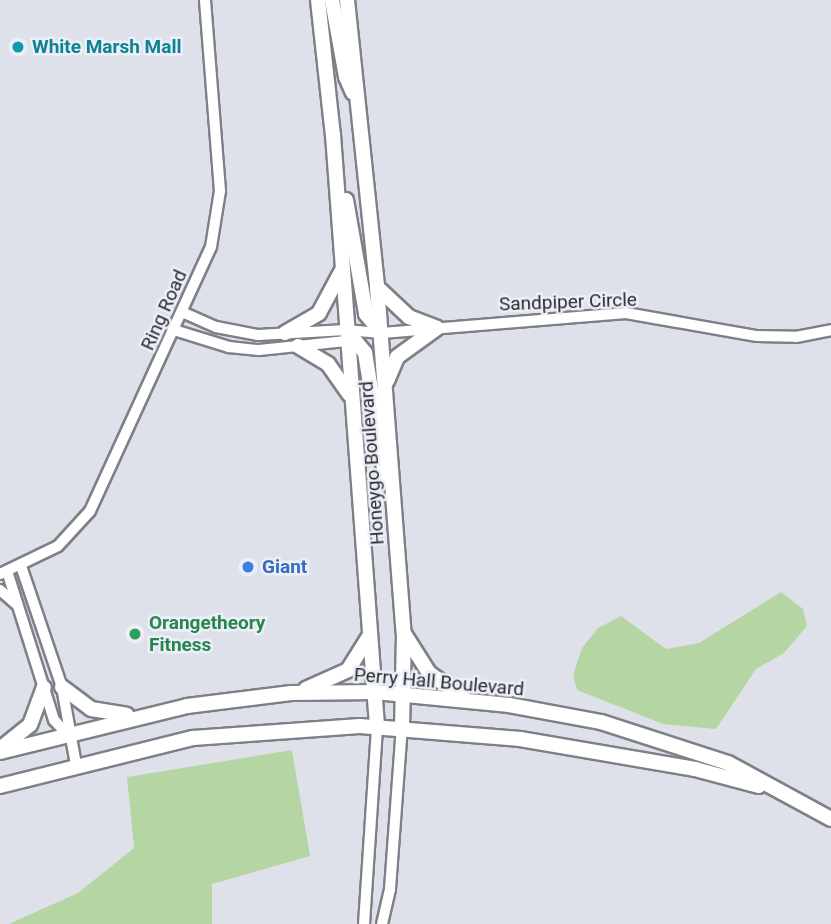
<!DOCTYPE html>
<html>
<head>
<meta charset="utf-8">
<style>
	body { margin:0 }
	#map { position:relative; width:831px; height:924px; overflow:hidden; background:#dfe1ea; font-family:Roboto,sans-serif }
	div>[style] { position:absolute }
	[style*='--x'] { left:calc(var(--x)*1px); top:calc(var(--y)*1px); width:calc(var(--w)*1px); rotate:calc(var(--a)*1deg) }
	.green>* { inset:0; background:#b5d6a2 }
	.roads { filter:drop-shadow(2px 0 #7e8088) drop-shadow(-2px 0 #7e8088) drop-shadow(0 2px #7e8088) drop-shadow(0 -2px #7e8088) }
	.minor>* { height:10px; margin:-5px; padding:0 5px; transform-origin:5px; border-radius:5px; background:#fff }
	.major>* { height:14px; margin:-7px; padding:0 7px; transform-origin:7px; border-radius:7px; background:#fff }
	.dots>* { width:19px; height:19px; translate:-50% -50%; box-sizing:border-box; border:4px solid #eceef8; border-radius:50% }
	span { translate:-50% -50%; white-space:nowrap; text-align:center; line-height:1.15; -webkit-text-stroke:5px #eceef8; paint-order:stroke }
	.culture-label { font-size:19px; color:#0d838f; font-weight:700 }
	.left { translate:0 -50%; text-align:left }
	.street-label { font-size:19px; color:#2a2b2e }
	.shop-label { font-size:19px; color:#366cbe; font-weight:700 }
	.leisure-label { font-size:19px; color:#27864d; font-weight:700 }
</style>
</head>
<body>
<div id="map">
	<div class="green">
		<div style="clip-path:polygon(781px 592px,803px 609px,807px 626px,784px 653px,756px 669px,716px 729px,663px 724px,577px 690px,573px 675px,582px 648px,598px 628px,621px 616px,666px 649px,699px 643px)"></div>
		<div style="clip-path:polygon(292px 750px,310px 856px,212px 884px,212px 924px,9px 924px,78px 893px,134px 848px,127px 777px)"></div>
	</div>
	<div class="roads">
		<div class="minor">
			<div style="--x:182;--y:312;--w:37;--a:24"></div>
			<div style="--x:216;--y:327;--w:43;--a:10.8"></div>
			<div style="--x:258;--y:335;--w:88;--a:-3.3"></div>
			<div style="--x:346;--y:330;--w:36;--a:5"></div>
			<div style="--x:382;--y:333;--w:245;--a:-4.7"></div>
			<div style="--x:626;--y:313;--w:133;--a:10"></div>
			<div style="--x:757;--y:336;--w:39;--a:1"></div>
			<div style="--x:796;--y:337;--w:36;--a:-11"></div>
			<div style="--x:174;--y:330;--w:58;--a:17.2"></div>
			<div style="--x:229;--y:347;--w:30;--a:6"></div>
			<div style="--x:259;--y:350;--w:97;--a:-5.9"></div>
			<div style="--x:21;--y:566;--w:128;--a:71.3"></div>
			<div style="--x:62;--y:687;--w:79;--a:79.8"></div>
			<div style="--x:7;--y:571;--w:156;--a:72.5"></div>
			<div style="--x:54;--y:720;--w:19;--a:47"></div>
			<div style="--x:0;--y:574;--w:64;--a:-25.8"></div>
			<div style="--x:58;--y:546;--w:47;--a:-47.6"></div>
			<div style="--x:90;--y:511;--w:290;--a:-65.4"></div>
			<div style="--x:211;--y:247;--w:57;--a:-80.9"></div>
			<div style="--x:220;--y:191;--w:192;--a:-94.5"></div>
			<div style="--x:0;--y:590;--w:21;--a:41"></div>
			<div style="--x:364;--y:924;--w:198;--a:-86.2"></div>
			<div style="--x:382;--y:924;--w:36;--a:-77"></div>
			<div style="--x:390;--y:889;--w:162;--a:-85.8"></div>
		</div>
		<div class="major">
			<div style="--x:318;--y:0;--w:136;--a:83.7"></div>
			<div style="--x:333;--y:135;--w:593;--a:85.74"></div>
			<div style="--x:332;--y:0;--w:78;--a:79.7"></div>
			<div style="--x:346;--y:77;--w:17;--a:66"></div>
			<div style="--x:347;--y:0;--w:289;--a:84"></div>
			<div style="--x:377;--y:287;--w:348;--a:85.6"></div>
			<div style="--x:404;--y:634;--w:93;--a:91.2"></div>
			<div style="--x:346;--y:200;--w:116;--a:80"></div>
			<div style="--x:366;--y:314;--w:25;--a:50"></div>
			<div style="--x:377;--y:287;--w:44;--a:43.2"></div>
			<div style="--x:409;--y:317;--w:30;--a:21"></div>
			<div style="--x:346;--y:330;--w:30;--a:50"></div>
			<div style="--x:365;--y:353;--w:124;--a:80.7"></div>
			<div style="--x:285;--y:333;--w:39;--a:-30"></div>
			<div style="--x:319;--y:313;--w:47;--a:-61.8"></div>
			<div style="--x:298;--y:346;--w:35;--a:31"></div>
			<div style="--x:328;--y:364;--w:37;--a:55"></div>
			<div style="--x:387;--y:381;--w:26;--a:-67"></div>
			<div style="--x:397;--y:357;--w:49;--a:-35.9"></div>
			<div style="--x:405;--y:635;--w:45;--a:57.7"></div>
			<div style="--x:429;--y:673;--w:43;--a:35.5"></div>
			<div style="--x:62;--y:687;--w:36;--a:37"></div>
			<div style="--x:91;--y:709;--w:36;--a:9"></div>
			<div style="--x:306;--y:689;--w:46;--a:-24.3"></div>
			<div style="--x:348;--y:670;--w:41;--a:-57.8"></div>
			<div style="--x:0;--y:749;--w:38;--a:-39"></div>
			<div style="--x:30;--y:725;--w:40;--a:-69.8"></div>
			<div style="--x:0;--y:752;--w:193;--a:-13.8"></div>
			<div style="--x:187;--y:706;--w:105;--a:-7.1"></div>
			<div style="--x:291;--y:693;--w:84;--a:-0.7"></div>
			<div style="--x:375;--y:692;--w:135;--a:5.5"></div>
			<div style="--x:509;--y:705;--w:94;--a:10.5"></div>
			<div style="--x:601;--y:722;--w:133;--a:17.9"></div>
			<div style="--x:728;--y:763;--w:117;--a:28.5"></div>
			<div style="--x:0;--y:786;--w:199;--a:-14"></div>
			<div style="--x:193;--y:738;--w:167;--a:-4.1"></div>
			<div style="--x:360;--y:726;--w:161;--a:4.6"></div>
			<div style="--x:520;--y:739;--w:178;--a:9.7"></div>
			<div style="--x:695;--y:769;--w:66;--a:14.9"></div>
		</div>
	</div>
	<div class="dots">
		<div style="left:18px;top:47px;background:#0f9aa8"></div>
		<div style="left:248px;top:567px;background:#3f7fe0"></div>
		<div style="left:135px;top:634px;background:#2e9e5b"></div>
	</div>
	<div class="culture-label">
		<span class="left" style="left:32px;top:47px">White Marsh Mall</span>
	</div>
	<div class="street-label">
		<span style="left:568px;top:302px;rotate:-2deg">Sandpiper Circle</span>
		<span style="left:164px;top:310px;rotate:-66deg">Ring Road</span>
		<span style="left:372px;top:463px;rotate:-94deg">Honeygo Boulevard</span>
		<span style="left:439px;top:682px;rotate:5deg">Perry Hall Boulevard</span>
	</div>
	<div class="shop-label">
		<span class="left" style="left:262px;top:567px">Giant</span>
	</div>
	<div class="leisure-label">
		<span class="left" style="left:149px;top:634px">Orangetheory<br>Fitness</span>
	</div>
</div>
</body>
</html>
